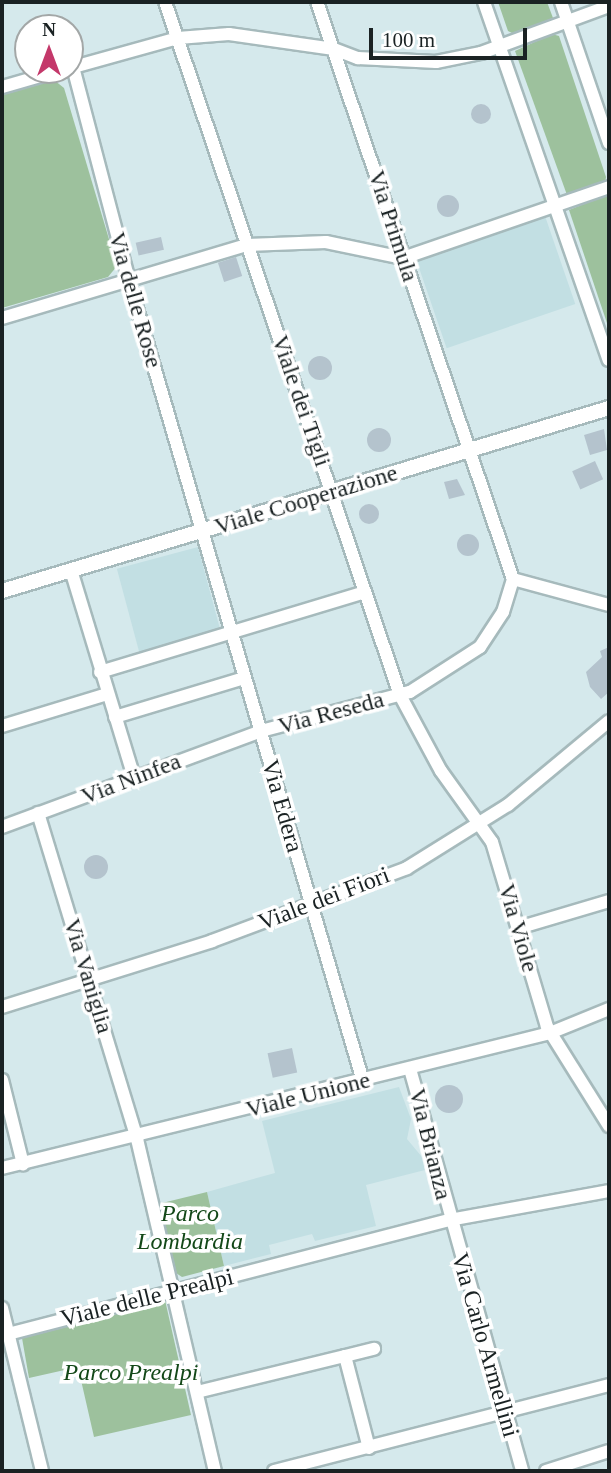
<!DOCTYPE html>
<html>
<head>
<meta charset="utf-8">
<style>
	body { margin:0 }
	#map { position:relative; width:611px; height:1473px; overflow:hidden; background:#d5e9ec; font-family:Georgia,serif }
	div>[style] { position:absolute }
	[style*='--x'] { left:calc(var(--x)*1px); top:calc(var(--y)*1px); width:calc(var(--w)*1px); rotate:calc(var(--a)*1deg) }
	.built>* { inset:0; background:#c2dfe3; transform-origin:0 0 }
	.green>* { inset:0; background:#9dc19d }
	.building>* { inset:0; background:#b4c3cd; transform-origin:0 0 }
	.round { border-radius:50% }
	.roads { filter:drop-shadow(2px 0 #a6babc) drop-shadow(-2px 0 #a6babc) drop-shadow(0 2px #a6babc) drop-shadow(0 -2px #a6babc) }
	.minor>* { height:12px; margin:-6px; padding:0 6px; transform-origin:6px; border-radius:6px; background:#fff }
	.tertiary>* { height:14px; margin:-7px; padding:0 7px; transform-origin:7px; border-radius:7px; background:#fff }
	span { translate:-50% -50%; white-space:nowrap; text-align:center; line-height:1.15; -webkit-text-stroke:7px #fff; paint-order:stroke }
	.street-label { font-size:24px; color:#1a2223 }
	.park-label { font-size:24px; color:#134818; font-style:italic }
	.frame { position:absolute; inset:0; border:4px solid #1a2223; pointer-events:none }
	.north { position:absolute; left:14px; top:14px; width:70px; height:70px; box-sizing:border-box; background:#fff; border:2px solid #a3a7a7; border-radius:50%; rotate:0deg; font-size:19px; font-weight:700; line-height:28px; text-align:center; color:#1a2223 }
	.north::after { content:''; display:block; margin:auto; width:24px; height:32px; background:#c4386a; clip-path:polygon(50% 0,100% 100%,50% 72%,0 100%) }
	.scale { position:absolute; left:369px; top:28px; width:158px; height:32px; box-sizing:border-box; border:4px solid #1a2223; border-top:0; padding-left:9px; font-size:21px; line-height:24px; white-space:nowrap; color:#1a2223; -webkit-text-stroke:5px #fff; paint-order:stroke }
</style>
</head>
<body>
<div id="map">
	<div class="built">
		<div style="left:545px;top:216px;width:93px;height:136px;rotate:71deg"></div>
		<div style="left:198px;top:547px;width:86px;height:84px;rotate:75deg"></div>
		<div style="clip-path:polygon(399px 1087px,411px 1119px,407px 1139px,422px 1157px,425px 1170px,366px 1185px,376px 1226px,315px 1241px,312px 1234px,269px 1245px,271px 1254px,224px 1266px,207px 1192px,275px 1173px,262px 1121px)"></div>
	</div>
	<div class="green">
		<div style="clip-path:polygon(498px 2px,547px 2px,553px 18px,514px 34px,508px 31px)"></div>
		<div style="clip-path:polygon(552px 34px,559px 36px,606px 177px,605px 183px,567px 195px,515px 51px)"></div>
		<div style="clip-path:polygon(54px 80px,64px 88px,117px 266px,108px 277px,2px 308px,2px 93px)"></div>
		<div style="clip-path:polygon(609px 194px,609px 329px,569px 210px)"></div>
		<div style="clip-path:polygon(207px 1192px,224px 1266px,182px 1277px,176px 1273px,158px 1204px)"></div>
		<div style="clip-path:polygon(165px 1300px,191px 1415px,94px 1437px,78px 1367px,29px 1378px,22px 1338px)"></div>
	</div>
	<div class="building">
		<div class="round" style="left:471px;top:104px;width:20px;height:20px"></div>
		<div class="round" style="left:437px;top:195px;width:22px;height:22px"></div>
		<div style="left:161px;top:237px;width:13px;height:26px;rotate:77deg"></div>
		<div style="left:236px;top:257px;width:20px;height:19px;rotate:72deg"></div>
		<div class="round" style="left:308px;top:356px;width:24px;height:24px"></div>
		<div class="round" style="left:367px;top:428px;width:24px;height:24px"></div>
		<div style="clip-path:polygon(604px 429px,607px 450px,590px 455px,584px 435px)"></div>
		<div style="left:595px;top:461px;width:20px;height:25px;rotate:66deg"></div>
		<div style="clip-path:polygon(457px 479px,465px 495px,449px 499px,444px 482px)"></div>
		<div class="round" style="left:359px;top:504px;width:20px;height:20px"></div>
		<div class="round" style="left:457px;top:534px;width:22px;height:22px"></div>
		<div style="clip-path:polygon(609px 647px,609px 692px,601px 699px,590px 687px,586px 672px,602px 657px,600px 651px)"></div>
		<div class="round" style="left:84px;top:855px;width:24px;height:24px"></div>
		<div style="left:292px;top:1048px;width:25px;height:25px;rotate:78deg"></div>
		<div class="round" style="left:435px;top:1085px;width:28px;height:28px"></div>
	</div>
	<div class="roads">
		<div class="minor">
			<div style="--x:165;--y:2;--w:732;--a:71.27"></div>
			<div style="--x:400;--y:695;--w:86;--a:61.7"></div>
			<div style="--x:441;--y:771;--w:87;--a:54.3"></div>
			<div style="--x:492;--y:842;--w:193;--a:73.4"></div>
			<div style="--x:547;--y:1027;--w:117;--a:57.9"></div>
			<div style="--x:484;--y:2;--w:379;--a:70.8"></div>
			<div style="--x:561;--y:2;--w:149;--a:71.2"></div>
			<div style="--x:73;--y:67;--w:221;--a:75.3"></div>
			<div style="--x:129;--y:281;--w:834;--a:73.7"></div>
			<div style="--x:70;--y:68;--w:112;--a:-15.5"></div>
			<div style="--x:178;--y:38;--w:51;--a:-4.5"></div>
			<div style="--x:229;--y:34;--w:106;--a:8.1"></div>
			<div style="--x:334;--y:49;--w:26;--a:21"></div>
			<div style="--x:358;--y:58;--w:78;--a:2.9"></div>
			<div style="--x:436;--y:62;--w:46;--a:-11.3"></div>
			<div style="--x:481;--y:53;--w:136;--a:-20.2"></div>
			<div style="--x:2;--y:87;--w:61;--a:-16.1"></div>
			<div style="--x:2;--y:318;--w:256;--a:-16.6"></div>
			<div style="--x:247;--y:245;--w:79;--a:-2.2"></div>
			<div style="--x:326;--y:242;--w:79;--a:11.7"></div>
			<div style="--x:403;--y:258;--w:218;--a:-19"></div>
			<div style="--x:71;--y:570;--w:216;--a:73.1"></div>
			<div style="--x:513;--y:579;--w:99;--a:15.2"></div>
			<div style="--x:100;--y:672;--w:277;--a:-16.8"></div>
			<div style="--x:115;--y:717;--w:135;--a:-16.8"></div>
			<div style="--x:2;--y:726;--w:110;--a:-16.9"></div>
			<div style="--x:38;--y:813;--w:341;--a:73.1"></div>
			<div style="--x:137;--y:1139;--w:341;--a:76.8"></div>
			<div style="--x:2;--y:827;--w:276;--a:-20.3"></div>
			<div style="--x:261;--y:731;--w:154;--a:-14.7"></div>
			<div style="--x:410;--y:692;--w:83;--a:-32.7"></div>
			<div style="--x:480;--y:647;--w:42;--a:-56.7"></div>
			<div style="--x:503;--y:612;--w:34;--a:-73"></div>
			<div style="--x:513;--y:579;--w:609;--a:-108.76"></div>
			<div style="--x:518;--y:928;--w:95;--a:-16.5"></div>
			<div style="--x:2;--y:1007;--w:220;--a:-17.4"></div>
			<div style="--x:212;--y:941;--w:208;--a:-20.5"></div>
			<div style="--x:407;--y:868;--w:119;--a:-32"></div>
			<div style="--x:508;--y:805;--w:131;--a:-39.7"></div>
			<div style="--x:410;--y:1069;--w:417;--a:74.4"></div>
			<div style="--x:2;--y:1080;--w:87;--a:76"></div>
			<div style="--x:2;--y:1168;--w:564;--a:-13.84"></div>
			<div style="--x:550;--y:1033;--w:64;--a:-22.1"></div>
			<div style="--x:2;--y:1308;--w:168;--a:76.2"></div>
			<div style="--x:8;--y:1334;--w:455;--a:-14.5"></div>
			<div style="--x:449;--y:1220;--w:163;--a:-10.3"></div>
			<div style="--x:345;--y:1356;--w:30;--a:-14"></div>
			<div style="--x:197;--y:1392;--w:152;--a:-13.7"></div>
			<div style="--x:345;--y:1356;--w:95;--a:75.4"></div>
			<div style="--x:274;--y:1471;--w:346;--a:-14.4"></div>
			<div style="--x:546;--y:1471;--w:66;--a:-17.6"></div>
		</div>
		<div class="tertiary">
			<div style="--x:2;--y:591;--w:634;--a:-16.78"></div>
		</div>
	</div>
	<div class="street-label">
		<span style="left:393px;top:226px;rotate:72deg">Via Primula</span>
		<span style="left:135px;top:300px;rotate:74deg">Via delle Rose</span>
		<span style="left:301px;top:401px;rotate:71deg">Viale dei Tigli</span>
		<span style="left:306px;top:500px;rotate:-17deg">Viale Cooperazione</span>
		<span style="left:331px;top:713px;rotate:-15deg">Via Reseda</span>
		<span style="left:131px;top:779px;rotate:-21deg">Via Ninfea</span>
		<span style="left:282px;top:806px;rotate:74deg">Via Edera</span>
		<span style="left:324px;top:899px;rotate:-21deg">Viale dei Fiori</span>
		<span style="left:518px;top:928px;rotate:74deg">Via Viole</span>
		<span style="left:88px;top:976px;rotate:73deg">Via Vaniglia</span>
		<span style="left:308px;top:1095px;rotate:-14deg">Viale Unione</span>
		<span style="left:430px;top:1144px;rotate:76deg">Via Brianza</span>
		<span style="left:147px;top:1298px;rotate:-14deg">Viale delle Prealpi</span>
		<span style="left:485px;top:1345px;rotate:74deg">Via Carlo Armellini</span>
	</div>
	<div class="park-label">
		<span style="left:190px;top:1228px">Parco<br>Lombardia</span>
		<span style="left:131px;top:1373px">Parco Prealpi</span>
	</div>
	<div class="frame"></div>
	<div class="north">N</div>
	<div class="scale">100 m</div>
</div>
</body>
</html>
